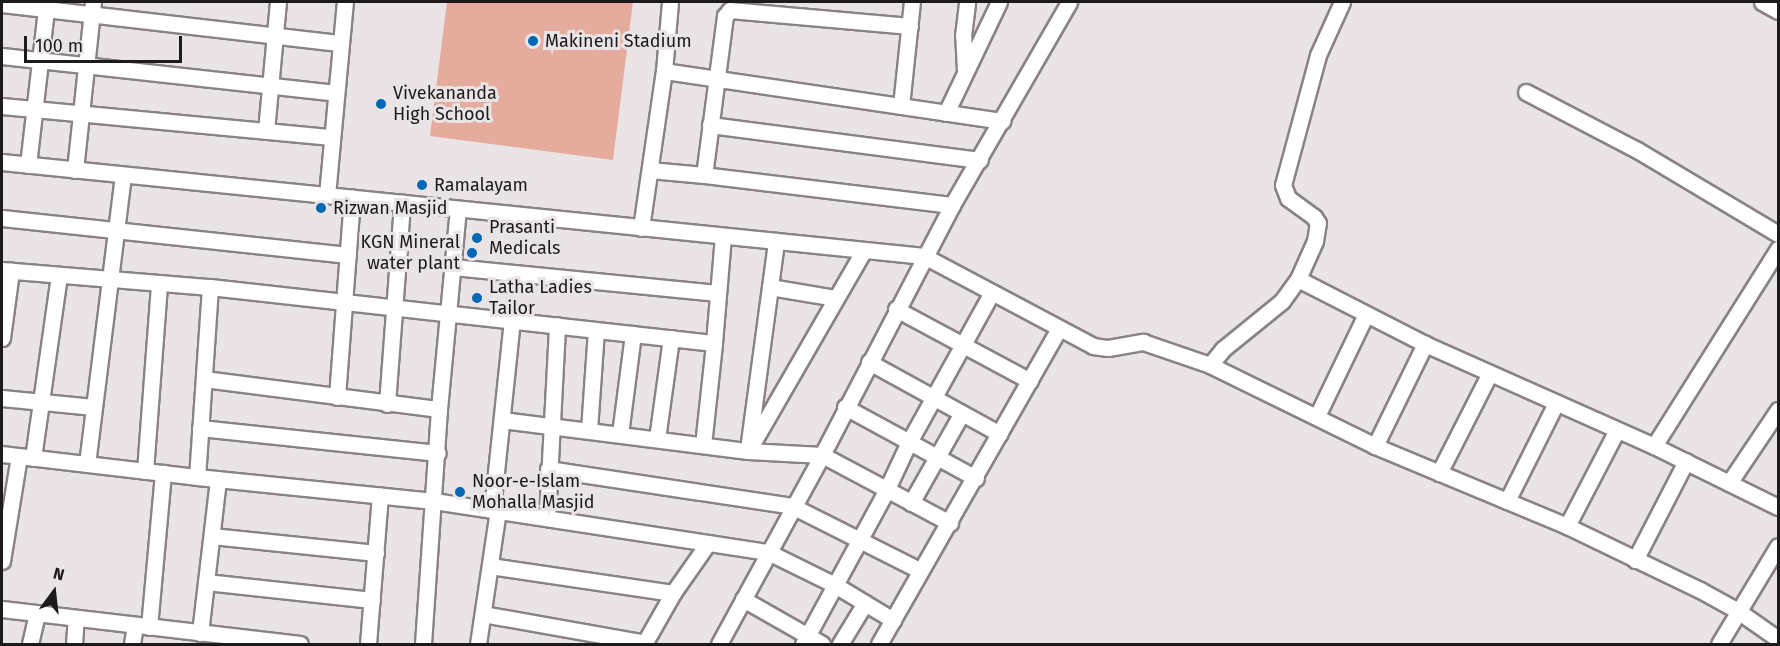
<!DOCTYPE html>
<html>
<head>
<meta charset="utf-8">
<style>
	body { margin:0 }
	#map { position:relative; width:1780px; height:646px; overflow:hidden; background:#eae4e6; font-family:"Fira Sans",sans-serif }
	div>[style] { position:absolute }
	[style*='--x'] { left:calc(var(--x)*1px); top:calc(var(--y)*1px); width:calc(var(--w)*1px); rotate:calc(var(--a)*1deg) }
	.green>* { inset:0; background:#e5ac9e }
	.roads { filter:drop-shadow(2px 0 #898385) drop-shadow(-2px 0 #898385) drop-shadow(0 2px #898385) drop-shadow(0 -2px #898385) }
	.minor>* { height:15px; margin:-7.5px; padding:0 7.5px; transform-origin:7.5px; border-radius:7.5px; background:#fff }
	.dots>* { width:16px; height:16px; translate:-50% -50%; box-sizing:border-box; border:3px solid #eae4e6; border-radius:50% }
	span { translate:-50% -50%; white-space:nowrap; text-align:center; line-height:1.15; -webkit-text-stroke:6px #eae4e6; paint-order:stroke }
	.poi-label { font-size:18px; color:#1c1a1b }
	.left { translate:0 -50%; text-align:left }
	.right { translate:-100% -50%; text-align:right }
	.frame { position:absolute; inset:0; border:3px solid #1c1a1b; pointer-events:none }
	.north { position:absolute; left:24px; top:562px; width:60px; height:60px; -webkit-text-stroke:4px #eae4e6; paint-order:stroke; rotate:15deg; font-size:16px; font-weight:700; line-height:24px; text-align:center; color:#1c1a1b }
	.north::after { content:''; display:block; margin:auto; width:21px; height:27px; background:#1c1a1b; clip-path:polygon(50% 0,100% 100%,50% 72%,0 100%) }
	.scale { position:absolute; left:24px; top:36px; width:158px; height:27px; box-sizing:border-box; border:3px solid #1c1a1b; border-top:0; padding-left:8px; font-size:18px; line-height:21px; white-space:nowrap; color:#1c1a1b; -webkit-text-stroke:4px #eae4e6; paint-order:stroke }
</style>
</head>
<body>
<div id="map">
	<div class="green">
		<div style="clip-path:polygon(447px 2px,633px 2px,613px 160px,430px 136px)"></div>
	</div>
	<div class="roads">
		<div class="minor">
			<div style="--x:1762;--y:2;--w:18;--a:29"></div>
			<div style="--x:2;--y:4;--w:341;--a:6.6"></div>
			<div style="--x:910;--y:26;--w:181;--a:-174.9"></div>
			<div style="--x:730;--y:10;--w:8;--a:130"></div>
			<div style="--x:725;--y:16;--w:160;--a:97.5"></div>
			<div style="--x:704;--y:175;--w:250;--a:6.9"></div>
			<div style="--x:2;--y:56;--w:336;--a:6.3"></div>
			<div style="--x:965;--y:70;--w:34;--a:-93"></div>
			<div style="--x:963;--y:36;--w:34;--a:-83"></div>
			<div style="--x:664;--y:71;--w:342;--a:8.4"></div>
			<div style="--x:1526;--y:92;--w:125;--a:27.6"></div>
			<div style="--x:1637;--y:150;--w:164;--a:30.8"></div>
			<div style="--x:2;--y:106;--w:331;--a:5.4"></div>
			<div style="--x:901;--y:106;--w:105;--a:-84"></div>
			<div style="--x:946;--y:113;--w:123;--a:-64.5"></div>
			<div style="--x:710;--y:125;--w:272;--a:7.4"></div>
			<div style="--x:266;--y:131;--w:130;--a:-84.7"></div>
			<div style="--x:2;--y:162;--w:927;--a:5.82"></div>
			<div style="--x:924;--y:256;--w:191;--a:28"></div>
			<div style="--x:1093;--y:346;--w:15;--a:8"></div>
			<div style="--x:1108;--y:348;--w:36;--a:-10"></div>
			<div style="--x:1143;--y:342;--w:71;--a:18.9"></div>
			<div style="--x:1210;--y:365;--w:184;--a:26.1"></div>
			<div style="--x:1375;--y:446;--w:208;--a:22.6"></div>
			<div style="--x:1567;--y:526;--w:148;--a:25.7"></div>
			<div style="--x:1700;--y:590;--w:43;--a:28.9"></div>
			<div style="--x:1738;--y:611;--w:49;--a:35"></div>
			<div style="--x:28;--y:165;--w:164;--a:-83.4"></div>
			<div style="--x:75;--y:170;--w:169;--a:-83.9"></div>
			<div style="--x:650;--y:170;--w:54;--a:5.3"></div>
			<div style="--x:327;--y:195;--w:194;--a:-84.7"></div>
			<div style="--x:2;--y:218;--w:348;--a:6.1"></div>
			<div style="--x:641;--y:228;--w:159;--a:-81.7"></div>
			<div style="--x:664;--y:71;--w:69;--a:-85"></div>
			<div style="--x:453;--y:267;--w:266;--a:5.6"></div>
			<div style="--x:2;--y:270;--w:209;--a:4.7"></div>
			<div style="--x:210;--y:287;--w:190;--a:93.9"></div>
			<div style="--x:197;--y:477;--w:196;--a:-173.3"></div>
			<div style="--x:1298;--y:279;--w:143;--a:27.1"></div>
			<div style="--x:1425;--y:344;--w:251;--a:24"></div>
			<div style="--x:1654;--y:446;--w:138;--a:26.2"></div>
			<div style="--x:210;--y:287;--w:507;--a:6.34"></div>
			<div style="--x:714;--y:343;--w:107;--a:-85.2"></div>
			<div style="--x:770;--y:287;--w:67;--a:9.5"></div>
			<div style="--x:896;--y:309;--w:152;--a:28.2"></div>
			<div style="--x:2;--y:338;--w:68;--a:-82.3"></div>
			<div style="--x:869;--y:362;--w:149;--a:28.8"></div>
			<div style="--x:1210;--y:365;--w:21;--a:-51"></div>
			<div style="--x:1223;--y:349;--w:76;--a:-39.1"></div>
			<div style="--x:1282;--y:301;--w:27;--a:-54"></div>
			<div style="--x:1298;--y:279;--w:42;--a:-65.9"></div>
			<div style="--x:1315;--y:241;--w:18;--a:-81"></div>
			<div style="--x:1318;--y:223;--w:7;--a:-124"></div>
			<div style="--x:1314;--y:217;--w:32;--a:-144"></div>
			<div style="--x:1288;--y:198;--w:14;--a:-111"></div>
			<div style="--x:1283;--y:185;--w:135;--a:-74.9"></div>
			<div style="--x:1318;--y:55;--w:58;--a:-65.6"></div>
			<div style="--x:204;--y:379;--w:237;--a:7.3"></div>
			<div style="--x:337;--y:397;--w:200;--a:-85.7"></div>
			<div style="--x:2;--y:398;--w:92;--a:5.6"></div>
			<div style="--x:387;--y:404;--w:202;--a:-85.7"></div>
			<div style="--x:845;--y:407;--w:149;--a:28.5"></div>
			<div style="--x:1317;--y:416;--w:113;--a:-64.3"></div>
			<div style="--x:502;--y:420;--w:248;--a:7.2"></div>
			<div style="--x:748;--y:451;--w:74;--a:3.1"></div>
			<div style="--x:822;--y:455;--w:145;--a:28"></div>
			<div style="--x:200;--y:428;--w:239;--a:6"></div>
			<div style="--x:589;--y:430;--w:100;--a:-86"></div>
			<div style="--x:620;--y:434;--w:101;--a:-82.6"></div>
			<div style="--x:657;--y:439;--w:102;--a:-82.1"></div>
			<div style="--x:749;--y:442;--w:203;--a:-82.3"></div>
			<div style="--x:703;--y:445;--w:103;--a:-83.8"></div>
			<div style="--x:1375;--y:446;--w:114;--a:-63.9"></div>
			<div style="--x:1654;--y:446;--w:233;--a:-57.8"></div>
			<div style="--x:748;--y:451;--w:232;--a:-60"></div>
			<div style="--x:33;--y:458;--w:185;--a:-81.9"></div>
			<div style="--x:87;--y:464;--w:291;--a:-82.9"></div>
			<div style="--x:548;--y:469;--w:247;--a:8.6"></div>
			<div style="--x:792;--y:506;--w:144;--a:26.7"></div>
			<div style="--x:145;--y:471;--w:188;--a:-85.7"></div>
			<div style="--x:1439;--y:473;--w:112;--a:-63"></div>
			<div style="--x:197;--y:477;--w:238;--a:5.8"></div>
			<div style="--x:434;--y:501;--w:338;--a:8.7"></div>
			<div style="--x:768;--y:552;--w:75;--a:26.2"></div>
			<div style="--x:835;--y:585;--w:68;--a:31.1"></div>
			<div style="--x:1729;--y:483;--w:88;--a:-56.1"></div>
			<div style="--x:1507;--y:501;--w:110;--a:-63.4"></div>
			<div style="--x:911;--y:503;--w:103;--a:-60.5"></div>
			<div style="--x:492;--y:510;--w:191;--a:-84"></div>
			<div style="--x:547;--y:518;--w:193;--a:-87"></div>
			<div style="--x:1567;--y:526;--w:108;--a:-62.5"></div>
			<div style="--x:212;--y:536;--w:165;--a:5.9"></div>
			<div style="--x:1635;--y:560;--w:111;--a:-62.7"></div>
			<div style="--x:2;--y:561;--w:106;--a:-80.8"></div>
			<div style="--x:490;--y:566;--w:185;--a:8.4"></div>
			<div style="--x:673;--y:593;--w:61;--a:-55"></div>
			<div style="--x:206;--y:582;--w:167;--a:6.2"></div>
			<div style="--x:743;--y:599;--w:91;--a:29.7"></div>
			<div style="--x:2;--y:609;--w:300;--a:6.7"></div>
			<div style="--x:483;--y:614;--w:165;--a:10.1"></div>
			<div style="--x:149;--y:627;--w:155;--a:-84.8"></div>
			<div style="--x:200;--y:633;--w:155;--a:-83.3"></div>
			<div style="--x:30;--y:644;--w:31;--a:-77"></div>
			<div style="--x:74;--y:644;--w:26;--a:-86"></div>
			<div style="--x:132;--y:644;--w:19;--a:-81"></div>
			<div style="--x:368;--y:644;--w:149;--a:-85.4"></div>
			<div style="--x:423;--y:644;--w:236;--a:-86.1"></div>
			<div style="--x:439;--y:409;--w:201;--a:-84.6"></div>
			<div style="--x:478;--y:644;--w:135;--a:-81.5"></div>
			<div style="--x:644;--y:644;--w:59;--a:-60.4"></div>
			<div style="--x:719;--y:644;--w:215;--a:-61.4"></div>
			<div style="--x:822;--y:455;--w:282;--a:-62.5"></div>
			<div style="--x:952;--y:205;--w:234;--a:-60"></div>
			<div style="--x:803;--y:644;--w:174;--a:-61.5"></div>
			<div style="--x:886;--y:491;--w:54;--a:-64.9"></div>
			<div style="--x:909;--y:442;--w:169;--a:-61"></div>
			<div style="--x:840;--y:644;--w:48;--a:-58.6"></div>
			<div style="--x:879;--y:644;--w:363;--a:-60.3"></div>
			<div style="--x:1719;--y:644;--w:114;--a:-59"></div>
		</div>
	</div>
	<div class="dots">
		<div style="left:533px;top:41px;background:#0068b4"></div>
		<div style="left:381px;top:104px;background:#0068b4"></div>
		<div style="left:422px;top:185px;background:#0068b4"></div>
		<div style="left:321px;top:208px;background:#0068b4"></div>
		<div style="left:477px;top:238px;background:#0068b4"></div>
		<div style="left:472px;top:253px;background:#0068b4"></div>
		<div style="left:477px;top:298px;background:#0068b4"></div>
		<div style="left:460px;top:492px;background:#0068b4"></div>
	</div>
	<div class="poi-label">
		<span class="left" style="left:545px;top:41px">Makineni Stadium</span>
		<span class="left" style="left:393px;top:104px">Vivekananda<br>High School</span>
		<span class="left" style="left:434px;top:185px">Ramalayam</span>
		<span class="left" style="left:333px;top:208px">Rizwan Masjid</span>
		<span class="left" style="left:489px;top:238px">Prasanti<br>Medicals</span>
		<span class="right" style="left:460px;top:253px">KGN Mineral<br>water plant</span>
		<span class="left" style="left:489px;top:298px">Latha Ladies<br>Tailor</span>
		<span class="left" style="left:472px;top:492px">Noor-e-Islam<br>Mohalla Masjid</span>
	</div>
	<div class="frame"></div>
	<div class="north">N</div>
	<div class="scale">100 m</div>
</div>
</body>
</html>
